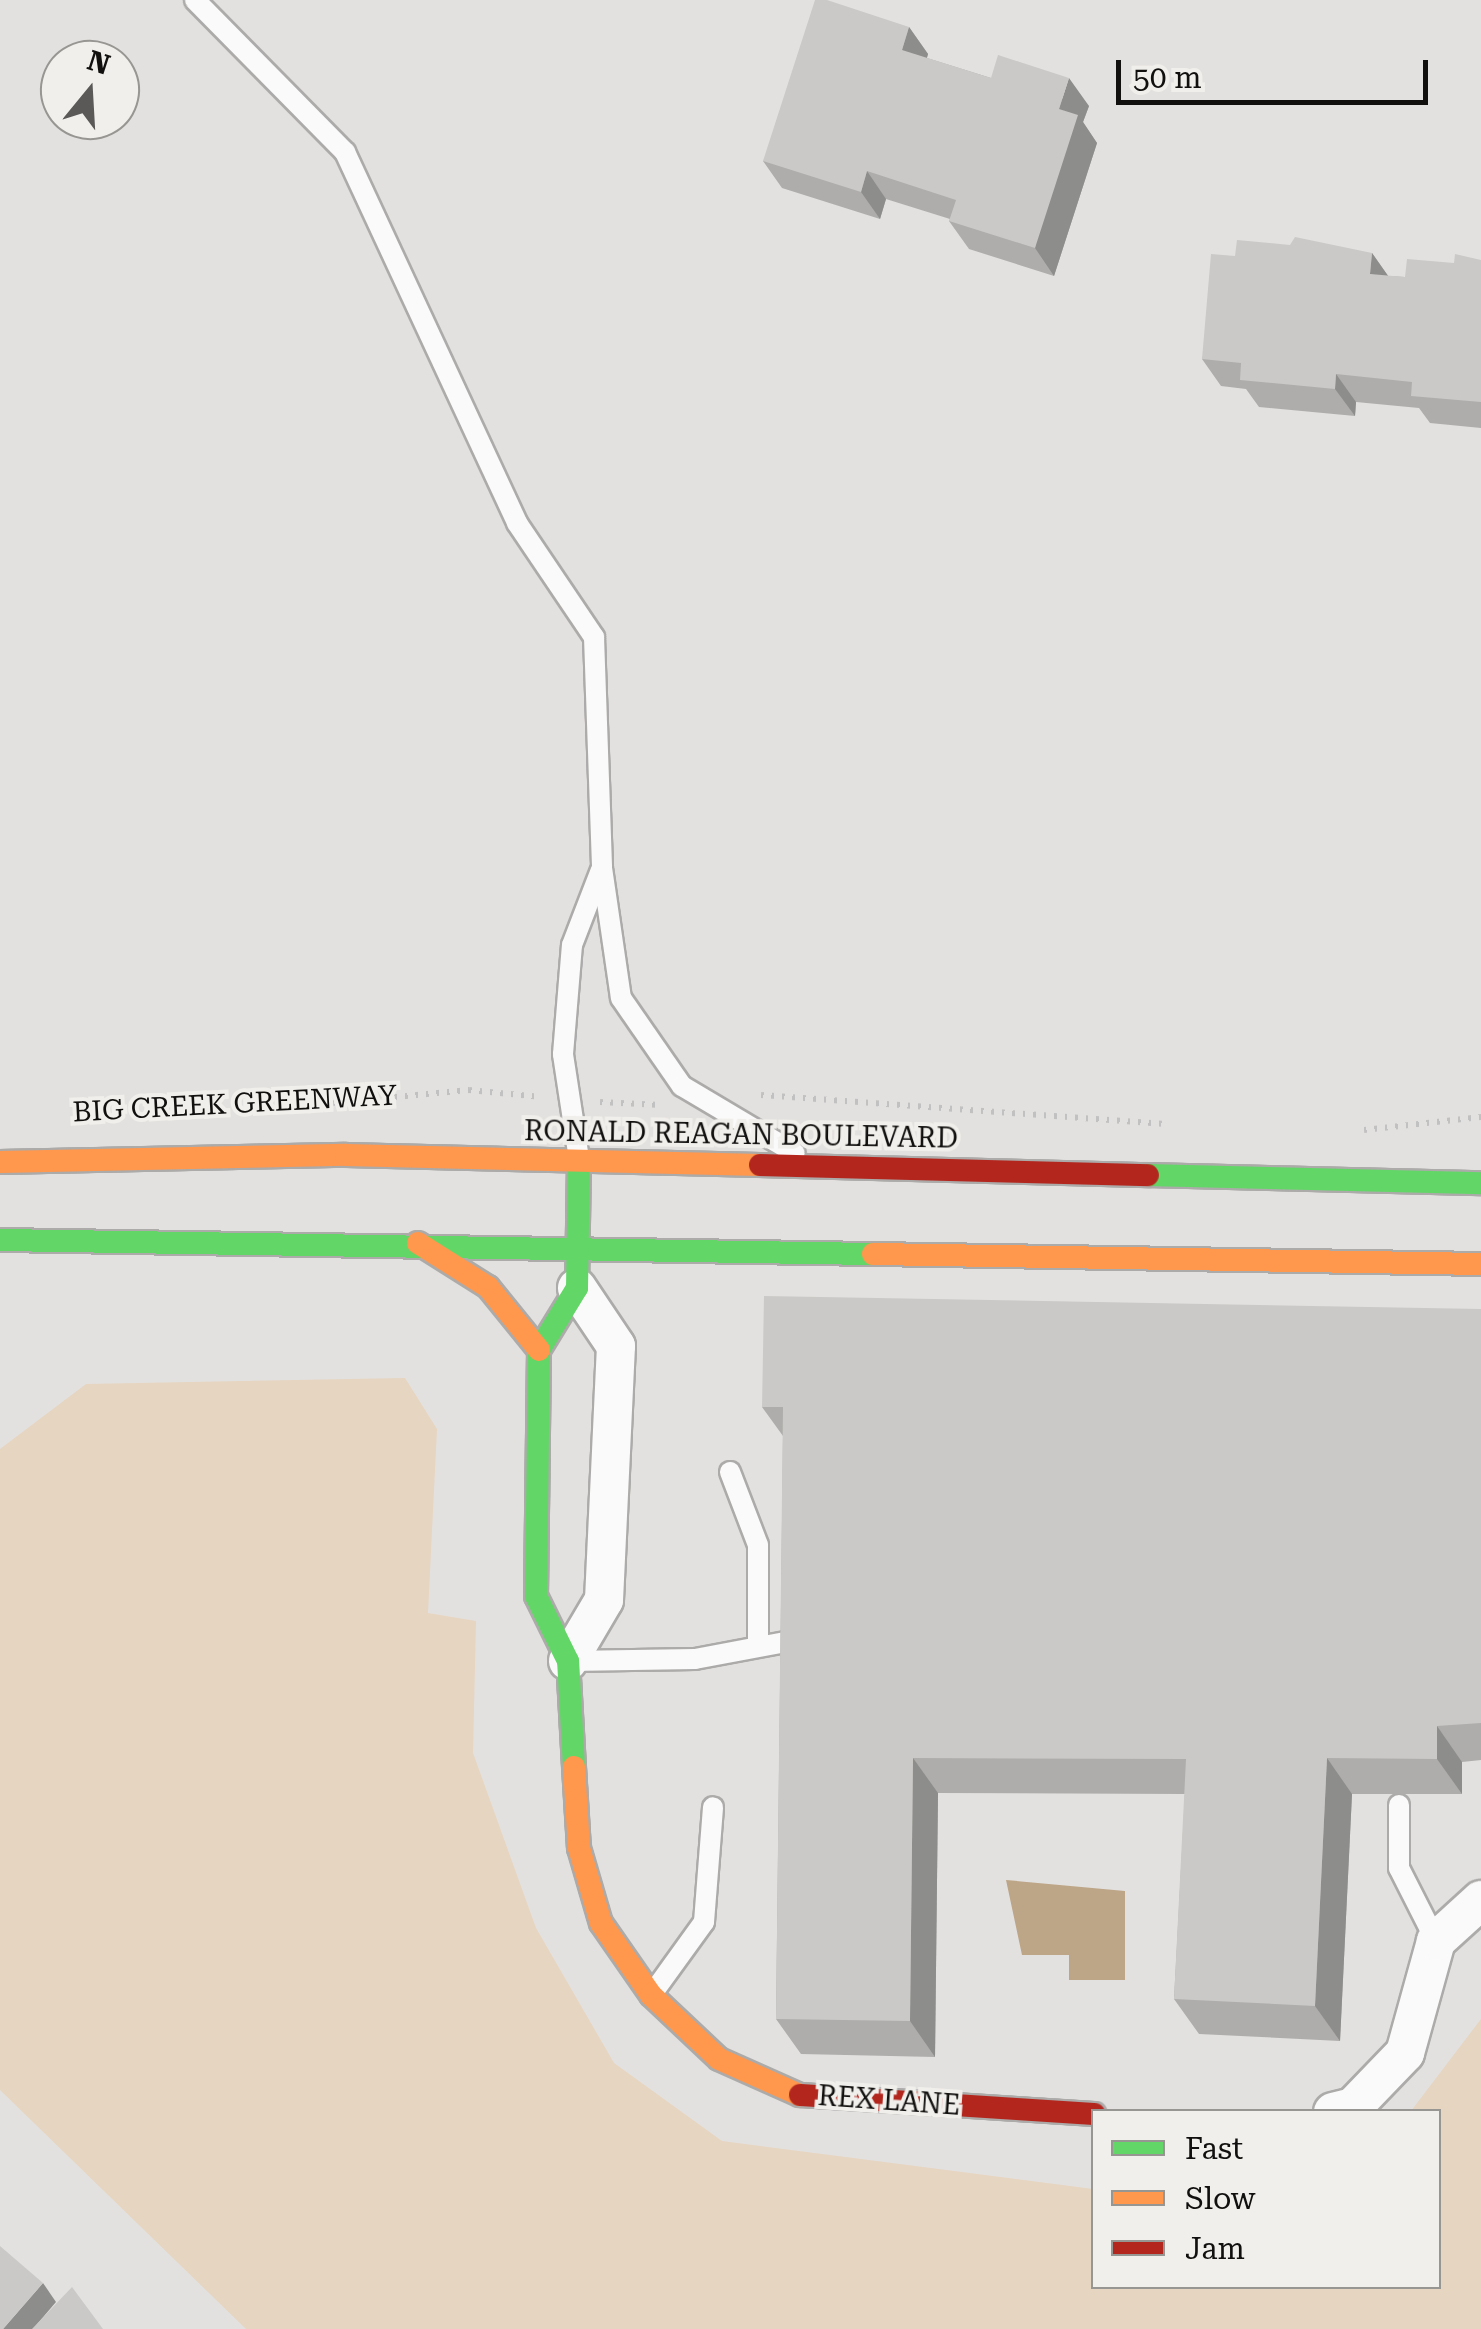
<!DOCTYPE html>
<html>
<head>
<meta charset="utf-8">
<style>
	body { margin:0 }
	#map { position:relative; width:1481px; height:2329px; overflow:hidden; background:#e3e1df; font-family:"Roboto Serif",serif }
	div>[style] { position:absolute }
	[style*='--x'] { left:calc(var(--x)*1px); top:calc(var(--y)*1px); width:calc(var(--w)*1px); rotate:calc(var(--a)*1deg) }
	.green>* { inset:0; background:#e6d5c0 }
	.water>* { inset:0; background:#bda688 }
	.path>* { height:6px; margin-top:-3px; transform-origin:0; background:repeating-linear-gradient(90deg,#c2c1c1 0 2.5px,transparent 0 10.5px) }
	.roads { filter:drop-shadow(2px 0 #acabaa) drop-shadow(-2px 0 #acabaa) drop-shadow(0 2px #acabaa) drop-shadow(0 -2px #acabaa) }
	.lane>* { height:20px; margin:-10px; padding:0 10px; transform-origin:10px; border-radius:10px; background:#fbfafa }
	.street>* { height:38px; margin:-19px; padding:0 19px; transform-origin:19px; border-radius:19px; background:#fbfafa }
	.fast>* { height:22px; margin:-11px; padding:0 11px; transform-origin:11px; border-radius:11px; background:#63d668 }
	.slow>* { height:22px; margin:-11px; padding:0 11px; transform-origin:11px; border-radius:11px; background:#ff974d }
	.jam>* { height:22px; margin:-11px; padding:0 11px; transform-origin:11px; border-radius:11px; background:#b3261e }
	.wall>* { inset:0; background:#aeadab }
	.shaded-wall>* { inset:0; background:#8d8d8b }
	.building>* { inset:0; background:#cac9c7 }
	span { translate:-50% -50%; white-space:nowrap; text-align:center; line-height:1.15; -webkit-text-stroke:8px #f1efeb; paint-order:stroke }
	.street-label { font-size:28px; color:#11100f }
	.legend { position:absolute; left:1091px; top:2109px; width:350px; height:180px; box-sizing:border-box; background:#f1efeb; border:2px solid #979693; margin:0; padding:12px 18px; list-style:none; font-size:30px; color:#11100f }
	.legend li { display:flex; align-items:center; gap:20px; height:50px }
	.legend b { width:50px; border:2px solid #979693 }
	.north { position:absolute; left:40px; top:40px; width:100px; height:100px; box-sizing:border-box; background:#f1efeb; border:2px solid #979693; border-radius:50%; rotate:18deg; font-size:28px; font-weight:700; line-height:40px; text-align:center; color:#11100f }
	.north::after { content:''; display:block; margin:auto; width:35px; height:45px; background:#5a5958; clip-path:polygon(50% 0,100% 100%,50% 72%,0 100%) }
	.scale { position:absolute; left:1116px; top:60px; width:312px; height:45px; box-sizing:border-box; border:5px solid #11100f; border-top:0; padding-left:12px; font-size:30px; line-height:35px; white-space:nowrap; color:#11100f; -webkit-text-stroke:8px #f1efeb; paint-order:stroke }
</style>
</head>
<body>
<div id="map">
	<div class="green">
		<div style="clip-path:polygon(405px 1378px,437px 1429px,428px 1613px,476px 1621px,473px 1753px,536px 1928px,614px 2063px,722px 2141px,1093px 2189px,1094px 2286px,1438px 2286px,1438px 2112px,1411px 2111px,1481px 2019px,1481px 2329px,246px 2329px,0 2090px,0 1449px,86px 1384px)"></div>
	</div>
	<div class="water">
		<div style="clip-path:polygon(1006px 1880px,1125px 1891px,1125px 1980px,1069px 1980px,1069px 1955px,1022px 1955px)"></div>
	</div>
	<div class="path">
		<div style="--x:761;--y:1095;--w:402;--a:4.1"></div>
		<div style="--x:600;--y:1102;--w:61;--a:2.8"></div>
		<div style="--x:311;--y:1105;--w:159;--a:-5.4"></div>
		<div style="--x:469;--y:1090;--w:73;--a:5.5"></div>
		<div style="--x:1364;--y:1130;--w:118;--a:-6.3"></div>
	</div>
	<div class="roads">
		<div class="lane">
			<div style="--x:195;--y:0;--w:214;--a:45.4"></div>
			<div style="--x:345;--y:152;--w:409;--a:65.1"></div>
			<div style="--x:517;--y:523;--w:138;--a:56"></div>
			<div style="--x:594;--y:637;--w:231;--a:88"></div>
			<div style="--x:602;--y:868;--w:131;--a:81.7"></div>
			<div style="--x:621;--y:998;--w:107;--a:55.3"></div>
			<div style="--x:682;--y:1086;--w:131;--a:30.7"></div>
			<div style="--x:579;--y:1159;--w:106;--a:-98.7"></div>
			<div style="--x:563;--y:1054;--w:109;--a:-85.3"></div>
			<div style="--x:572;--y:945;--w:80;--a:-68.9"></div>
			<div style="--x:730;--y:1472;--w:78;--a:69"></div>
			<div style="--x:758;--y:1545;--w:99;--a:90"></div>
			<div style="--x:570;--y:1661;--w:125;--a:-0.9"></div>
			<div style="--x:695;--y:1659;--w:109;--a:-10.6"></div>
			<div style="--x:1399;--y:1805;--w:63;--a:90"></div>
			<div style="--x:1399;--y:1868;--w:82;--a:63.1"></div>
			<div style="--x:652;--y:1994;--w:89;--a:-54.2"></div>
			<div style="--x:704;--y:1922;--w:115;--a:-85.5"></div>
		</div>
		<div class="street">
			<div style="--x:568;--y:1661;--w:71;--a:-59.5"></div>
			<div style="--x:604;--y:1600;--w:254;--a:-87.3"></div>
			<div style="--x:616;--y:1346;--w:70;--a:-123.9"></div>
			<div style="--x:1333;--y:2112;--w:21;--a:-14"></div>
			<div style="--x:1353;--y:2107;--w:75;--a:-46.1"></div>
			<div style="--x:1405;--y:2053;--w:116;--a:-74.5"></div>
			<div style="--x:1436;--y:1941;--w:61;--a:-42.3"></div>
		</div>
		<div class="fast">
			<div style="--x:1148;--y:1175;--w:333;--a:1.4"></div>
			<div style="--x:0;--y:1240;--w:873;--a:0.92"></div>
			<div style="--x:574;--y:1767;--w:106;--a:-93.2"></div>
			<div style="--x:568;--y:1661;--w:72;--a:-116.2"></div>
			<div style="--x:536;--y:1596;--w:246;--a:-89.3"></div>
			<div style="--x:539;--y:1350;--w:73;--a:-58.5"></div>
			<div style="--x:577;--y:1288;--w:127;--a:-89.1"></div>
		</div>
		<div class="slow">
			<div style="--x:0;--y:1162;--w:346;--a:-1.2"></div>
			<div style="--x:346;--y:1155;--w:414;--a:1.4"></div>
			<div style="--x:418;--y:1243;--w:83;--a:32.2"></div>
			<div style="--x:488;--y:1287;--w:81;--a:51"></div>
			<div style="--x:873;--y:1254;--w:608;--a:0.94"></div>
			<div style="--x:574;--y:1767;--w:81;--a:86.5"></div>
			<div style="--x:579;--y:1848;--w:78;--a:73.7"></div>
			<div style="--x:601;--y:1923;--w:88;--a:55.2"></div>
			<div style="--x:651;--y:1995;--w:93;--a:43.3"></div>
			<div style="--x:719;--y:2059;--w:89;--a:24"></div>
		</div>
		<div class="jam">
			<div style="--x:760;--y:1165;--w:388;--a:1.5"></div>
			<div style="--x:800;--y:2095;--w:295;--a:3.7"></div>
		</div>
	</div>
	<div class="wall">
		<div style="clip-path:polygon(909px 27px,928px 54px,927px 58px,991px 78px,1089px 106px,1083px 122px,1097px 143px,1054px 276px,969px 249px,949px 221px,950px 219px,886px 199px,880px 219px,782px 188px,763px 161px)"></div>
		<div style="clip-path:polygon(1372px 253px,1388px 276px,1405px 277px,1454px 263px,1481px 260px,1481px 428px,1430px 423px,1419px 408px,1356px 402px,1355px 416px,1259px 407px,1246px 389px,1221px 386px,1202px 359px,1235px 256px)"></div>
		<div style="clip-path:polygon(1481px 1309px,1481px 1760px,1462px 1762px,1462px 1794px,1352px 1794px,1340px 2041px,1199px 2034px,1174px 1999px,1185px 1794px,938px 1793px,935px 2057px,801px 2054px,776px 2019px,783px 1436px,762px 1407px)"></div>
	</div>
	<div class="shaded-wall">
		<div style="clip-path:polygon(909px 27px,928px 54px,921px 77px,902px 50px)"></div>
		<div style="clip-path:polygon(1069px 78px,1089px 106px,1083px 122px,1097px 143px,1054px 276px,1035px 248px,1059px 109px)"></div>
		<div style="clip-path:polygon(867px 171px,886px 199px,880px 219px,861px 192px)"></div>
		<div style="clip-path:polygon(1372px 253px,1391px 280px,1370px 274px)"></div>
		<div style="clip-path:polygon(1336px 374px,1356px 402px,1355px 416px,1335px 389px)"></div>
		<div style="clip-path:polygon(1437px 1726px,1462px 1762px,1462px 1794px,1437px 1759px)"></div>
		<div style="clip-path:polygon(913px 1758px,938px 1793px,935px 2057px,910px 2021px)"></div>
		<div style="clip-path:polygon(1327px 1758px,1352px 1794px,1340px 2041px,1315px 2006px)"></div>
		<div style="clip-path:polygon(43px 2283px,56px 2302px,33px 2329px,3px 2329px)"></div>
	</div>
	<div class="building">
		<div style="clip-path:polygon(815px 0,827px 0,909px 27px,902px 50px,991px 78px,998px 55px,1069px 78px,1059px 109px,1078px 115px,1035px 248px,949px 221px,956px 200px,867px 171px,861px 192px,763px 161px)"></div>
		<div style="clip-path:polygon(1295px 237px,1372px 253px,1370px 274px,1405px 277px,1407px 259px,1454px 263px,1455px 254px,1481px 260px,1481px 402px,1411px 396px,1412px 382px,1336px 374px,1335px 389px,1240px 380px,1241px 363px,1202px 359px,1211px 254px,1235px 256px,1237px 240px,1290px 245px)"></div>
		<div style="clip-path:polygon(764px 1296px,1481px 1309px,1481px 1723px,1437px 1726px,1437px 1759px,1327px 1758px,1315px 2006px,1174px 1999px,1186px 1759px,913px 1758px,910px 2021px,776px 2019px,783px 1407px,762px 1407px)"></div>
		<div style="clip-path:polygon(0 2246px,43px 2283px,3px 2329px,0 2329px)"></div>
		<div style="clip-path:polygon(72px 2287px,103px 2329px,32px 2329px)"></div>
	</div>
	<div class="street-label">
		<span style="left:235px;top:1104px;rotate:-3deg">BIG CREEK GREENWAY</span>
		<span style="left:741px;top:1135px;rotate:1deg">RONALD REAGAN BOULEVARD</span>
		<span style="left:889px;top:2101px;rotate:4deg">REX LANE</span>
	</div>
	<ul class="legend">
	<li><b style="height:12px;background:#63d668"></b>Fast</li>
	<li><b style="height:12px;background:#ff974d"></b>Slow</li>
	<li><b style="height:12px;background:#b3261e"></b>Jam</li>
	</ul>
	<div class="north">N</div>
	<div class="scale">50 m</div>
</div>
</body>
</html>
